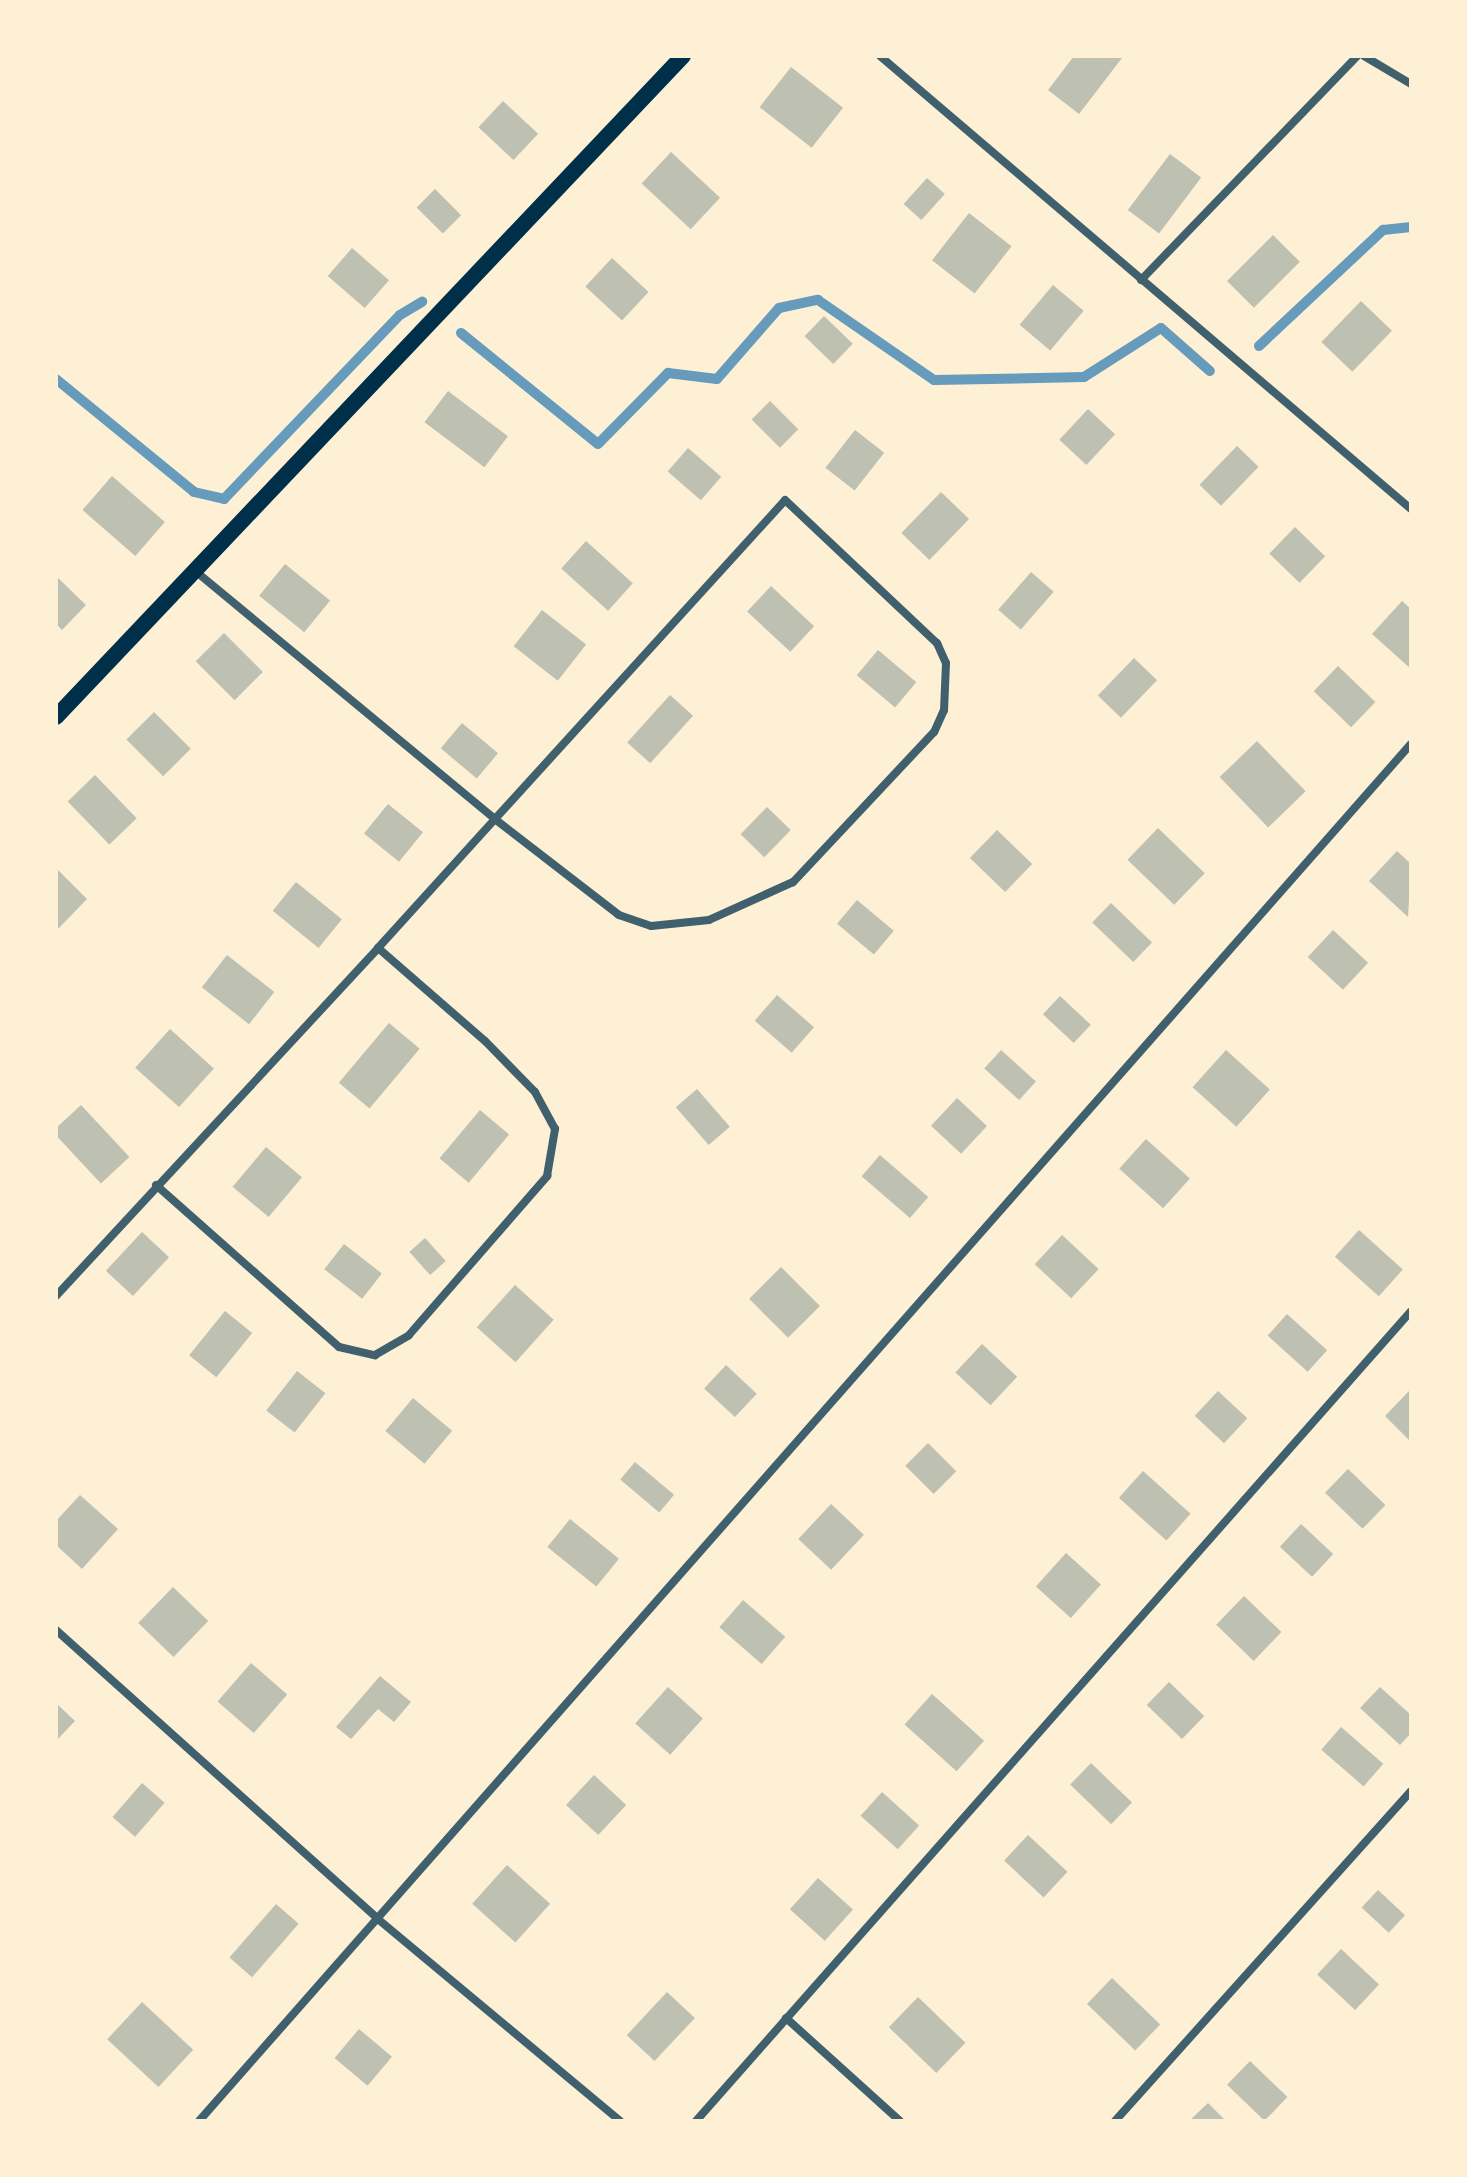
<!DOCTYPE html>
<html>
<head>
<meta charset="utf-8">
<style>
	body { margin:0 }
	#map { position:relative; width:1467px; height:2177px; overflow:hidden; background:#fdf0d5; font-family:"PT Serif",serif }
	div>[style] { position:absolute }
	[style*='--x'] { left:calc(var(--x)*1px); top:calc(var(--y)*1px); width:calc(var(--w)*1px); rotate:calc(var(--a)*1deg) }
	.stream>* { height:10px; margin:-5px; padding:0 5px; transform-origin:5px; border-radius:5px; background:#669bbc }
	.building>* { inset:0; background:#bec0b2; transform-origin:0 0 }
	.minor>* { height:8px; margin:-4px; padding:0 4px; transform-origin:4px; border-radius:4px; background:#3f606c }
	.secondary>* { height:16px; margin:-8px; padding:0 8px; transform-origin:8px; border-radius:8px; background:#003049 }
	span { translate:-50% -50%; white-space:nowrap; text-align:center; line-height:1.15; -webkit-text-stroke:6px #fdf0d5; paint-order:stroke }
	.frame { position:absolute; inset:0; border:58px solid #fdf0d5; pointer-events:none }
</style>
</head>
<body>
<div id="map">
	<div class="stream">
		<div style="--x:461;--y:333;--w:176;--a:39"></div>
		<div style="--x:598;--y:444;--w:100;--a:-45.4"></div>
		<div style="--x:668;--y:373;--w:49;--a:7"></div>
		<div style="--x:717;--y:379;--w:94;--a:-48.9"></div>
		<div style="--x:779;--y:308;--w:40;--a:-12"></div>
		<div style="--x:818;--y:300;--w:141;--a:34.6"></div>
		<div style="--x:934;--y:380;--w:150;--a:-1.1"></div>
		<div style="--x:1084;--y:377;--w:91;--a:-32.5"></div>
		<div style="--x:1161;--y:328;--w:65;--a:41.3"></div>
		<div style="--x:1259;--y:346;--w:170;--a:-43.1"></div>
		<div style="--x:1383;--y:230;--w:28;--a:-6"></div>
		<div style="--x:56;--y:379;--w:178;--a:39.3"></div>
		<div style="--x:194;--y:492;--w:31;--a:13"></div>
		<div style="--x:224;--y:499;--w:255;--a:-46.3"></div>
		<div style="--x:400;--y:315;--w:26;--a:-31"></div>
	</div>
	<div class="building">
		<div style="clip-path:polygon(1074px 56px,1122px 58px,1079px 114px,1048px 90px)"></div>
		<div style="left:791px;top:67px;width:66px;height:51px;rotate:38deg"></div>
		<div style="left:503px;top:101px;width:48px;height:36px;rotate:43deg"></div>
		<div style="left:671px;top:152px;width:67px;height:43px;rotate:43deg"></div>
		<div style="left:1170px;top:154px;width:39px;height:70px;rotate:37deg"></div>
		<div style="left:927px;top:178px;width:24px;height:35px;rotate:42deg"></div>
		<div style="left:435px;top:189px;width:37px;height:26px;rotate:45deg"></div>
		<div style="left:969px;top:213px;width:54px;height:60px;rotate:38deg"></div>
		<div style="left:1273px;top:235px;width:38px;height:65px;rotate:45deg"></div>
		<div style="left:352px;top:248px;width:49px;height:37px;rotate:41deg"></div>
		<div style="left:612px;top:258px;width:50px;height:39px;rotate:43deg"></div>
		<div style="left:1053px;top:285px;width:40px;height:52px;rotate:40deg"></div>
		<div style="left:1361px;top:301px;width:43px;height:57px;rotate:44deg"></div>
		<div style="left:824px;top:316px;width:40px;height:28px;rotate:44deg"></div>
		<div style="left:448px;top:391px;width:75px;height:39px;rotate:37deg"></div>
		<div style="left:770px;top:401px;width:40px;height:26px;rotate:45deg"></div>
		<div style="left:1088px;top:409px;width:37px;height:42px;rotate:43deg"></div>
		<div style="left:855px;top:430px;width:37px;height:48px;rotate:38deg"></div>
		<div style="left:1237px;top:446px;width:30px;height:54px;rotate:44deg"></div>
		<div style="left:688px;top:448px;width:44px;height:31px;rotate:41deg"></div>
		<div style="left:112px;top:476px;width:70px;height:45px;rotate:41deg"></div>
		<div style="left:941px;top:492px;width:39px;height:57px;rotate:44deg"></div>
		<div style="left:1295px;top:527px;width:42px;height:37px;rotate:44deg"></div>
		<div style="left:586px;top:541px;width:63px;height:37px;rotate:42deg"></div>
		<div style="left:285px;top:564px;width:58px;height:41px;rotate:39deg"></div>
		<div style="left:1031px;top:572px;width:30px;height:50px;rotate:41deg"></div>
		<div style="clip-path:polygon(56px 576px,86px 605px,62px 630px,56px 624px)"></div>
		<div style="left:771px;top:586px;width:59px;height:35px;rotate:43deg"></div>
		<div style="clip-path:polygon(1402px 601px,1411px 609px,1411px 669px,1372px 634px)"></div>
		<div style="left:542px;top:610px;width:56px;height:46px;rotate:38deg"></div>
		<div style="left:224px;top:633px;width:55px;height:40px;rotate:45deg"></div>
		<div style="left:878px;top:650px;width:50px;height:33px;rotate:40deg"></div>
		<div style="left:1134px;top:658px;width:32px;height:52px;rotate:44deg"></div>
		<div style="left:1338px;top:666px;width:52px;height:35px;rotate:44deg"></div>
		<div style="left:670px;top:695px;width:31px;height:64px;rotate:42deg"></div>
		<div style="left:154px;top:712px;width:52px;height:39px;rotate:45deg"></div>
		<div style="left:462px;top:723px;width:47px;height:33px;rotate:40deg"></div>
		<div style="left:1257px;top:741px;width:70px;height:52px;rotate:46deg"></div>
		<div style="left:95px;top:775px;width:60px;height:38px;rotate:46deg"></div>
		<div style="left:388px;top:804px;width:45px;height:38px;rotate:39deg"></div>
		<div style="left:767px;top:807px;width:33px;height:38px;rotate:44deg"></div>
		<div style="left:1158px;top:828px;width:65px;height:44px;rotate:44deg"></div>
		<div style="left:997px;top:830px;width:49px;height:39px;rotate:44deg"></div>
		<div style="clip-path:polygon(1397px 851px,1411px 864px,1408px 917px,1369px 881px)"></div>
		<div style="clip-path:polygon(56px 868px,87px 899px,56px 931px)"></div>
		<div style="left:296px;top:882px;width:59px;height:37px;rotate:39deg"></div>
		<div style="left:857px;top:900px;width:48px;height:31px;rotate:40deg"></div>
		<div style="left:1111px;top:903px;width:57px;height:27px;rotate:44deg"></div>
		<div style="left:1333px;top:930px;width:48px;height:37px;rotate:43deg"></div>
		<div style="left:227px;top:955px;width:60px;height:41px;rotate:38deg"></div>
		<div style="left:777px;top:995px;width:49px;height:34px;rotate:41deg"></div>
		<div style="left:1060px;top:996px;width:42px;height:25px;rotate:43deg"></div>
		<div style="left:389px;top:1023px;width:40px;height:78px;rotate:40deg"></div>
		<div style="left:170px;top:1029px;width:59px;height:52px;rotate:42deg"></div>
		<div style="left:1001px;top:1050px;width:47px;height:25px;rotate:42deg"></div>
		<div style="left:1226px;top:1050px;width:59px;height:50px;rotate:42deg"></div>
		<div style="left:697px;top:1089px;width:50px;height:28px;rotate:49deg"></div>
		<div style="left:957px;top:1098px;width:41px;height:38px;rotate:43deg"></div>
		<div style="left:81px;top:1105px;width:71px;height:39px;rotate:47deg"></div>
		<div style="left:480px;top:1110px;width:38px;height:63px;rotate:40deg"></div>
		<div style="left:1146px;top:1139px;width:59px;height:40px;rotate:42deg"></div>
		<div style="left:266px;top:1147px;width:47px;height:52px;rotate:40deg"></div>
		<div style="left:880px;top:1155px;width:64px;height:28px;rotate:41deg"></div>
		<div style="left:1359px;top:1230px;width:59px;height:36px;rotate:42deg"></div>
		<div style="left:142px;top:1232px;width:37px;height:53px;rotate:43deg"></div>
		<div style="left:1062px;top:1235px;width:50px;height:40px;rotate:43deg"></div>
		<div style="left:425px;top:1238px;width:31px;height:21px;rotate:48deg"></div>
		<div style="left:344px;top:1244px;width:48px;height:32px;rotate:38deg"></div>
		<div style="left:781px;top:1267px;width:55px;height:45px;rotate:45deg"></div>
		<div style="left:515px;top:1285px;width:52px;height:57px;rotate:42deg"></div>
		<div style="left:225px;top:1311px;width:35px;height:57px;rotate:39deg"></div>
		<div style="left:1287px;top:1314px;width:54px;height:29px;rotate:42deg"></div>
		<div style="left:982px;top:1344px;width:48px;height:39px;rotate:43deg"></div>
		<div style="left:726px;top:1365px;width:42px;height:32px;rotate:43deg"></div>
		<div style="left:297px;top:1371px;width:36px;height:50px;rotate:38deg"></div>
		<div style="left:1218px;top:1391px;width:40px;height:34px;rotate:43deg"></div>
		<div style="clip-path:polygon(1409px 1391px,1411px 1393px,1411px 1442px,1385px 1416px)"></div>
		<div style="left:413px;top:1398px;width:51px;height:43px;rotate:40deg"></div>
		<div style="left:928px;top:1443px;width:40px;height:32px;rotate:45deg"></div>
		<div style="left:635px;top:1462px;width:51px;height:23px;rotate:40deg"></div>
		<div style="left:1348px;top:1469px;width:52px;height:33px;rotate:44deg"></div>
		<div style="left:1143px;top:1471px;width:64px;height:36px;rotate:42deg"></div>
		<div style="clip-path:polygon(80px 1495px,118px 1529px,82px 1569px,56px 1545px,56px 1521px)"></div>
		<div style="left:831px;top:1504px;width:45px;height:48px;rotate:43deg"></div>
		<div style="left:570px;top:1519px;width:63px;height:36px;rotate:39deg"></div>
		<div style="left:1301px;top:1524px;width:44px;height:31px;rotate:43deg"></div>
		<div style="left:1066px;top:1553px;width:47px;height:45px;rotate:42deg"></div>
		<div style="left:173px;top:1587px;width:49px;height:50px;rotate:44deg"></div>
		<div style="left:1244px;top:1596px;width:52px;height:40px;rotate:44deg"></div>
		<div style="left:743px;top:1600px;width:56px;height:36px;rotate:41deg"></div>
		<div style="left:251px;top:1663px;width:48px;height:51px;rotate:41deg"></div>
		<div style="clip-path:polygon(380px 1676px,411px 1702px,394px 1722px,378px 1709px,351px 1739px,336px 1727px)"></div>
		<div style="left:1169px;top:1682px;width:49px;height:32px;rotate:44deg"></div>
		<div style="left:668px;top:1687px;width:47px;height:49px;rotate:42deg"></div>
		<div style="clip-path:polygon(1380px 1687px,1411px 1715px,1411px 1733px,1400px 1745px,1360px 1708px)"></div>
		<div style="left:932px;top:1694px;width:70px;height:41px;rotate:42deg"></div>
		<div style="clip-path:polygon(56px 1703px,75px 1721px,56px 1741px)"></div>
		<div style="left:1341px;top:1727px;width:56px;height:30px;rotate:41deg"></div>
		<div style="left:1091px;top:1763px;width:57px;height:30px;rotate:44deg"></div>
		<div style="left:594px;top:1775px;width:44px;height:41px;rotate:43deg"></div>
		<div style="left:142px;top:1783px;width:30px;height:45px;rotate:41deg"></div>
		<div style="left:882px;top:1792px;width:50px;height:32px;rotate:42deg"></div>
		<div style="left:1028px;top:1835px;width:54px;height:35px;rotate:43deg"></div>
		<div style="left:507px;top:1865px;width:58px;height:52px;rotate:42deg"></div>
		<div style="left:818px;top:1878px;width:47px;height:42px;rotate:42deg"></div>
		<div style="left:1378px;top:1890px;width:37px;height:24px;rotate:43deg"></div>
		<div style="left:276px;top:1904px;width:30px;height:71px;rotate:41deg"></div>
		<div style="left:1341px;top:1949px;width:52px;height:35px;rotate:43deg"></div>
		<div style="left:1112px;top:1978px;width:67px;height:36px;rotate:44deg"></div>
		<div style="left:667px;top:1992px;width:38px;height:59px;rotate:43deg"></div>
		<div style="left:918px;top:1997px;width:66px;height:42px;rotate:44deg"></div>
		<div style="left:142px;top:2002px;width:70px;height:51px;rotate:43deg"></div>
		<div style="left:359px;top:2029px;width:43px;height:38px;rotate:40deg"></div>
		<div style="left:1250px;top:2061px;width:52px;height:33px;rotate:44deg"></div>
		<div style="clip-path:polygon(1208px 2103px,1226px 2121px,1189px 2121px)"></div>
	</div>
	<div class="minor">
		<div style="--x:880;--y:56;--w:698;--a:40.47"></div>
		<div style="--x:1364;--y:56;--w:55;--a:30.8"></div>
		<div style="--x:1141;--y:280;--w:311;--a:-46"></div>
		<div style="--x:156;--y:1185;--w:244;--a:41.5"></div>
		<div style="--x:339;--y:1347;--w:37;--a:13"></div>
		<div style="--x:375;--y:1355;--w:39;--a:-30"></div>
		<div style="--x:409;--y:1335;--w:211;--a:-49"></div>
		<div style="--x:547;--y:1176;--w:48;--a:-80.3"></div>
		<div style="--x:555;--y:1129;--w:42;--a:-118.4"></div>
		<div style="--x:535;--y:1092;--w:71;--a:-134.4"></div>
		<div style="--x:485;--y:1041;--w:142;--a:-139"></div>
		<div style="--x:56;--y:1296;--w:474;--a:-47.2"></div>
		<div style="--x:378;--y:948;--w:174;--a:-47.8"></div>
		<div style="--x:495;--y:819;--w:431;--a:-47.7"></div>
		<div style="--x:785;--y:500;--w:209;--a:43.3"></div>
		<div style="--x:937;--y:643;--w:22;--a:66"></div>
		<div style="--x:946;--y:663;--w:47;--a:92.4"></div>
		<div style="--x:944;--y:710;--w:24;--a:114"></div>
		<div style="--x:934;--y:732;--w:206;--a:133.2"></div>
		<div style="--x:793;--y:882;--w:92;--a:155.7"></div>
		<div style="--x:709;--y:920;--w:58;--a:174.1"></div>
		<div style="--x:651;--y:926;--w:34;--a:-161"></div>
		<div style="--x:619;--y:915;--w:157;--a:-142.3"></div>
		<div style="--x:495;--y:819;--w:389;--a:-140.4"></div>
		<div style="--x:56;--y:1630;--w:434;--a:41.9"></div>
		<div style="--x:379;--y:1920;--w:314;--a:39.8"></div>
		<div style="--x:786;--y:2018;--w:154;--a:42.1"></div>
		<div style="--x:199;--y:2121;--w:1834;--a:-48.65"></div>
		<div style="--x:696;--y:2121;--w:1080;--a:-48.56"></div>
		<div style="--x:1115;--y:2121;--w:443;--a:-48.1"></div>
	</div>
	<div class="secondary">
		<div style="--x:56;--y:717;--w:911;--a:-46.51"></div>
	</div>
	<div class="frame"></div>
</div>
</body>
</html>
